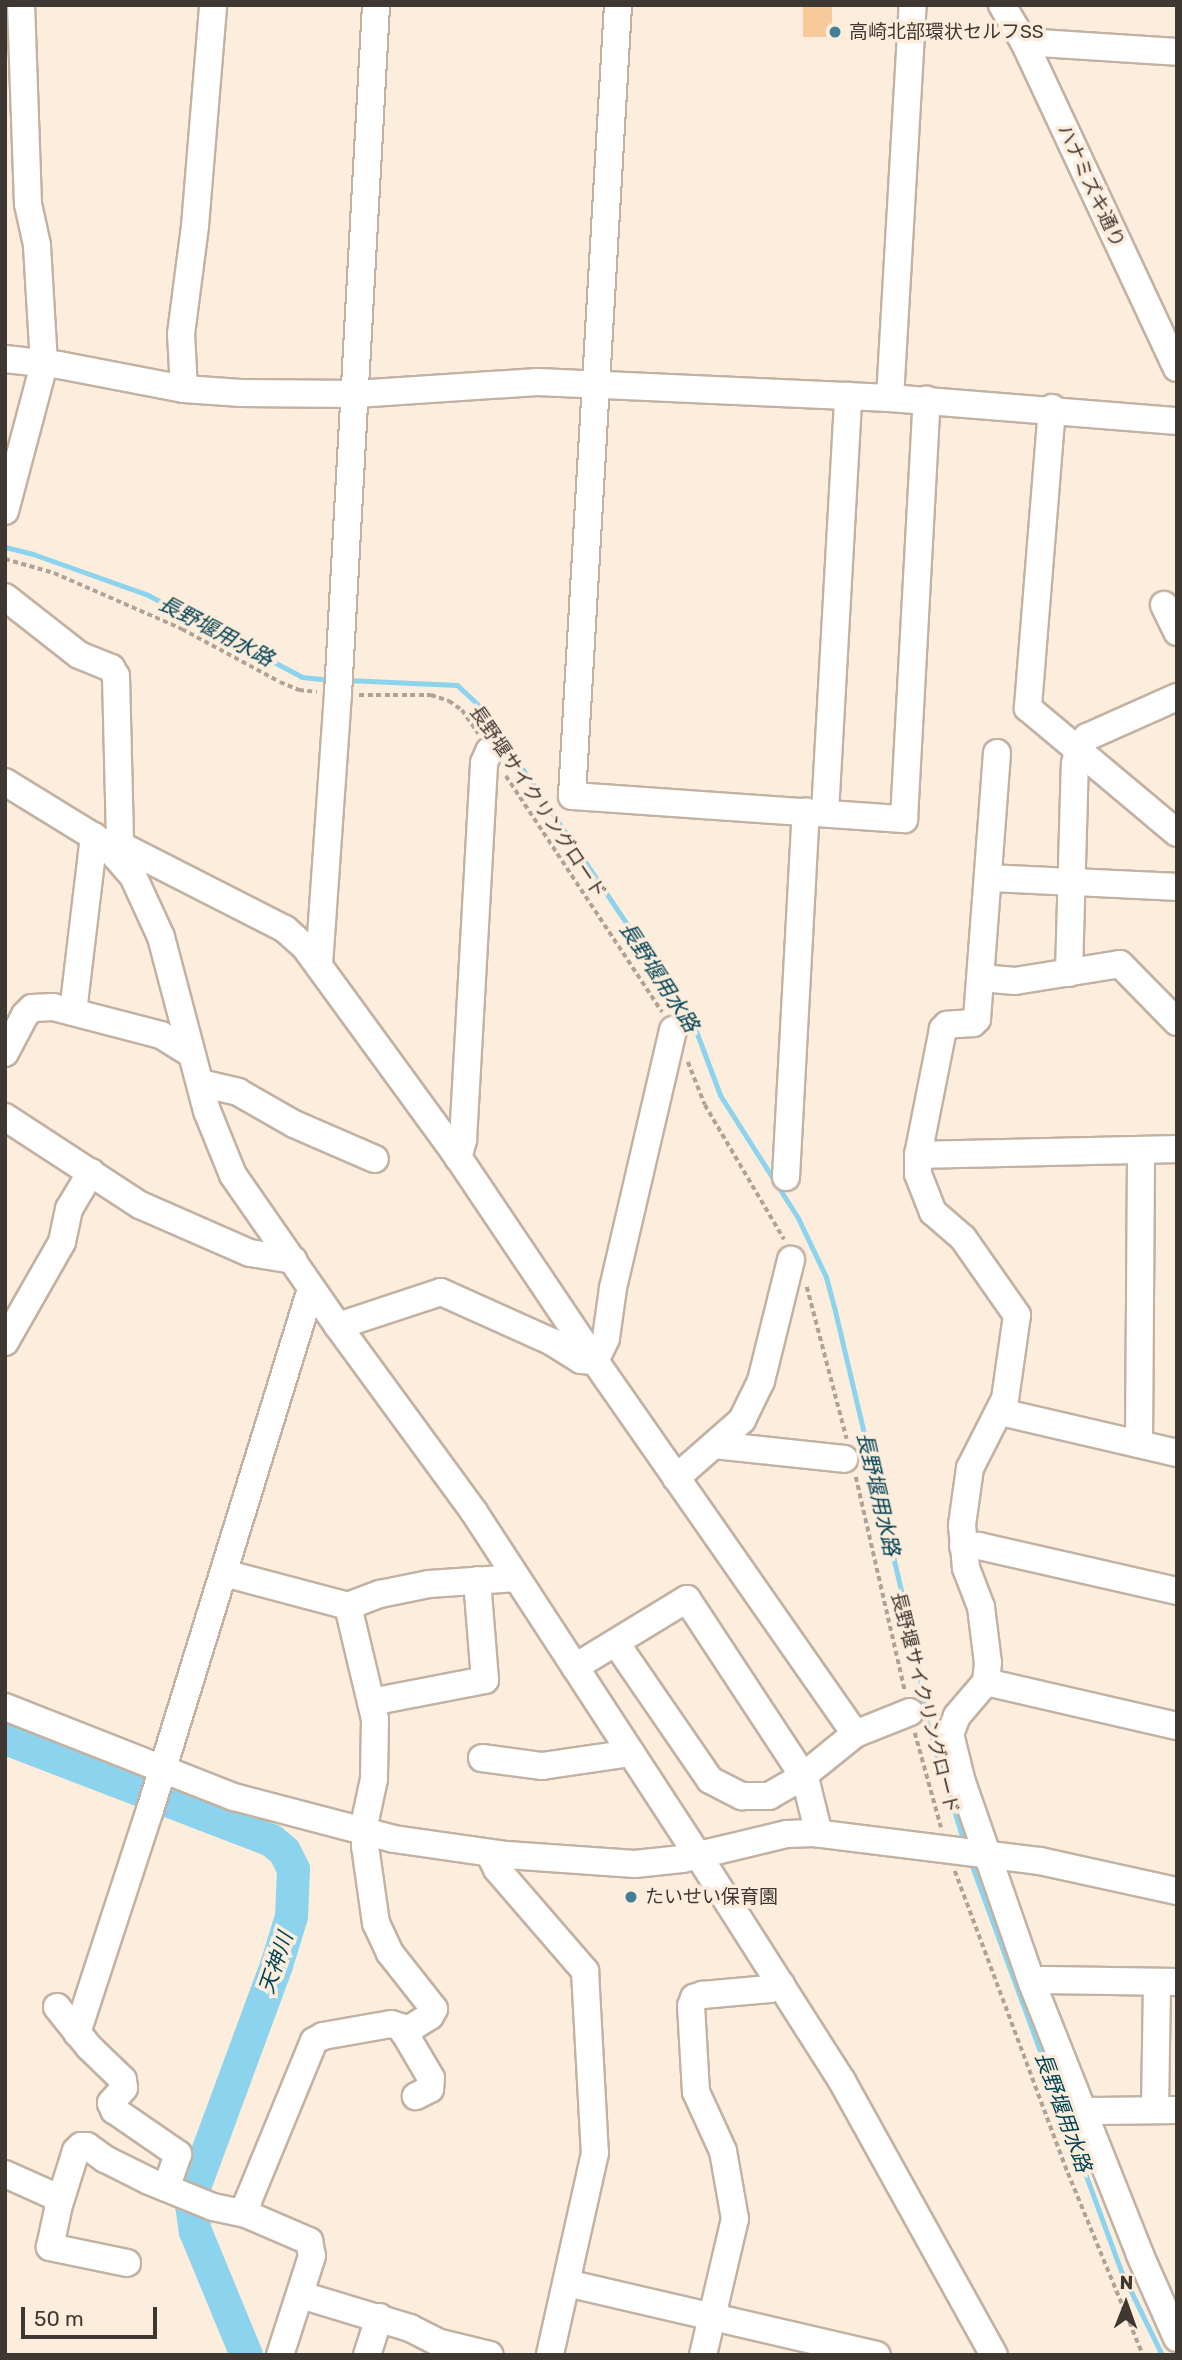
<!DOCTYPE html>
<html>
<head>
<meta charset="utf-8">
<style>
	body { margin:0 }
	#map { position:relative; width:1182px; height:2360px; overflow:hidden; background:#fdeddd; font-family:Rubik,"Noto Sans JP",sans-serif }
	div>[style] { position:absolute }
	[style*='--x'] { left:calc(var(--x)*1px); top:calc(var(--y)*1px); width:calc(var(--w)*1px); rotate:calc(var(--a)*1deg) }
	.stream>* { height:5px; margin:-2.5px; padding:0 2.5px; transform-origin:2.5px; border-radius:2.5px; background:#8cd4ee }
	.river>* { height:33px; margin:-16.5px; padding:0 16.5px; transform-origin:16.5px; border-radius:16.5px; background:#8cd4ee }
	.building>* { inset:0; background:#f8c99b; transform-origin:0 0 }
	.path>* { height:3.5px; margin-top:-1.75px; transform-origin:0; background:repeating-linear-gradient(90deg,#afa397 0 5px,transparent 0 8.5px) }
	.roads { filter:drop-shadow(2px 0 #c2b2a3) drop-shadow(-2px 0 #c2b2a3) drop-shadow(0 2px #c2b2a3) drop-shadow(0 -2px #c2b2a3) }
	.minor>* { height:26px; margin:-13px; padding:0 13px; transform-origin:13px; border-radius:13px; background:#fff }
	.dots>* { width:19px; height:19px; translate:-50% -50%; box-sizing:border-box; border:4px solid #fdeddd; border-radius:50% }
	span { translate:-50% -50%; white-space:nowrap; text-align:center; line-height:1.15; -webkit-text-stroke:7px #fdeddd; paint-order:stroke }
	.poi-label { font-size:19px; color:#3f3832 }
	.left { translate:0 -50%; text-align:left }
	.street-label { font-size:19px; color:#3f3832 }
	.water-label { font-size:21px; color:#004354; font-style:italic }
	.frame { position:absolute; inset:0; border:7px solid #3f3832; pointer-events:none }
	.north { position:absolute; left:1091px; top:2269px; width:70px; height:70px; -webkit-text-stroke:5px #fdeddd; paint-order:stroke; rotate:1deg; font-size:19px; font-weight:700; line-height:28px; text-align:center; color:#3f3832 }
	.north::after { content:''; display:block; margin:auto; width:24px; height:32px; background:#3f3832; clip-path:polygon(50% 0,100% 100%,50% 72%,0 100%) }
	.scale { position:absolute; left:21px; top:2307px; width:136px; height:32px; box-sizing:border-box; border:4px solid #3f3832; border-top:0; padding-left:9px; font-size:21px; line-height:24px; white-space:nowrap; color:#3f3832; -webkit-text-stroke:5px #fdeddd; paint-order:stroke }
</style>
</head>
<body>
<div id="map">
	<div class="stream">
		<div style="--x:5;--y:547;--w:29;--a:14"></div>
		<div style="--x:33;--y:554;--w:122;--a:19.6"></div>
		<div style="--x:148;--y:595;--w:174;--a:28"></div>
		<div style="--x:302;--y:677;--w:29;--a:6"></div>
		<div style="--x:347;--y:680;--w:110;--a:2.6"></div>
		<div style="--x:457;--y:685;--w:33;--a:43"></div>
		<div style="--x:481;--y:707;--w:334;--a:56.1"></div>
		<div style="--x:667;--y:984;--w:55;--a:58.3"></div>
		<div style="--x:696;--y:1031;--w:68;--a:69.4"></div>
		<div style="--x:720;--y:1095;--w:146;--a:57.6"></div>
		<div style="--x:798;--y:1218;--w:65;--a:64.6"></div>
		<div style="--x:826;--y:1277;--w:35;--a:75"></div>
		<div style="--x:835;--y:1311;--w:357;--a:76.7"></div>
		<div style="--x:917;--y:1658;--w:63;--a:81.7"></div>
		<div style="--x:926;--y:1720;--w:121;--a:72.8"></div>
		<div style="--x:972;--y:1866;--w:432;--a:69.8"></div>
		<div style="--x:1121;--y:2271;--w:93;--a:64"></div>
	</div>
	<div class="river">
		<div style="--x:5;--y:1738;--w:285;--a:21"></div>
		<div style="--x:271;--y:1840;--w:17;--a:40"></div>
		<div style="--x:284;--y:1851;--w:20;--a:63"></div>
		<div style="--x:293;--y:1869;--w:47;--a:92.4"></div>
		<div style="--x:291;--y:1916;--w:51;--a:107"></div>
		<div style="--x:276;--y:1965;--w:247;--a:110.3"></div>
		<div style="--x:190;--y:2197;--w:34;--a:82"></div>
		<div style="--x:195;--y:2231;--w:134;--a:67.6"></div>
	</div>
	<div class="building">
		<div style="left:803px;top:5px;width:29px;height:32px"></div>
	</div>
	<div class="path">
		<div style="--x:5;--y:559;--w:51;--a:15.9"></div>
		<div style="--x:54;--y:573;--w:140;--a:23.6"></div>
		<div style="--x:182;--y:629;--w:111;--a:28.4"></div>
		<div style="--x:280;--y:682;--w:21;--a:23"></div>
		<div style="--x:299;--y:690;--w:18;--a:6"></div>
		<div style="--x:359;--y:695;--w:72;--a:0"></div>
		<div style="--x:431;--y:695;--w:19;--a:18"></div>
		<div style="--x:449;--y:701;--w:16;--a:35"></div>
		<div style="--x:462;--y:710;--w:29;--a:55"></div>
		<div style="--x:506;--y:776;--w:283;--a:56.5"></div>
		<div style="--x:688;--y:1062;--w:46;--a:68.4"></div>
		<div style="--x:705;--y:1105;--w:156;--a:59.5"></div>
		<div style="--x:807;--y:1287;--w:157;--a:75.3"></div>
		<div style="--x:856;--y:1477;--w:220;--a:77.1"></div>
		<div style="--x:915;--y:1733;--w:98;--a:74.5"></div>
		<div style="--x:955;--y:1871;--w:322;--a:69.5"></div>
		<div style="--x:1068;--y:2173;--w:197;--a:67.6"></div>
	</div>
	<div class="roads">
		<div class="minor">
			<div style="--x:618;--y:5;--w:792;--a:93.33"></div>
			<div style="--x:572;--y:796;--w:333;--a:4"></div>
			<div style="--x:904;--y:819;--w:420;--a:-86.9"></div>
			<div style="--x:1002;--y:5;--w:43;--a:59.3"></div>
			<div style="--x:1024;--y:42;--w:360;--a:64.9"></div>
			<div style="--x:1024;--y:42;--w:153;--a:3.7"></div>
			<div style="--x:5;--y:359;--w:54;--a:6.3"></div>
			<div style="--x:59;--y:365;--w:127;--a:10.9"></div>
			<div style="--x:184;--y:389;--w:57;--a:4"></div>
			<div style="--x:241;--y:393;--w:115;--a:0.5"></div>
			<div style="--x:356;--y:394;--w:182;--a:-3.8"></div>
			<div style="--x:538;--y:382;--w:352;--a:2.6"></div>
			<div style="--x:890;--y:398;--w:288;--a:4.6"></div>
			<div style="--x:184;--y:389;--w:55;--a:-93.1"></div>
			<div style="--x:181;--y:334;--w:109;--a:-82.6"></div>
			<div style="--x:195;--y:226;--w:222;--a:-85.3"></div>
			<div style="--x:890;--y:398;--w:394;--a:-86.7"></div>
			<div style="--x:1052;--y:408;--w:301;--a:94.6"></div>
			<div style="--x:1028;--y:708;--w:194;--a:40"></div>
			<div style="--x:5;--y:511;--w:152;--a:-75.1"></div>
			<div style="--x:44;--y:364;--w:119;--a:-93.4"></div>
			<div style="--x:37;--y:245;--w:42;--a:-102.4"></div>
			<div style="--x:28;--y:204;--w:199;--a:-92"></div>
			<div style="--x:5;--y:597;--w:94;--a:38.1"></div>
			<div style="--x:79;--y:655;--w:35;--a:22"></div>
			<div style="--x:111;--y:668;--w:9;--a:58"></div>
			<div style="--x:116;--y:676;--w:169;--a:88.6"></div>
			<div style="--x:1164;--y:605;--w:30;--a:64"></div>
			<div style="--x:997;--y:753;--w:267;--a:94.3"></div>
			<div style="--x:977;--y:1019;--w:6;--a:135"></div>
			<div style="--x:973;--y:1023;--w:26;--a:176"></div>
			<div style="--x:947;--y:1025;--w:6;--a:135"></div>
			<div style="--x:943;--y:1029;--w:128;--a:101.2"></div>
			<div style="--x:918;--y:1155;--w:19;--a:90"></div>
			<div style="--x:918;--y:1174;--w:41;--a:68.5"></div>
			<div style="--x:933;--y:1212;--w:40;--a:41"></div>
			<div style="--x:963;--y:1238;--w:94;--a:55"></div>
			<div style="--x:1017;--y:1315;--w:85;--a:98.1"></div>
			<div style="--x:1005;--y:1399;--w:77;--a:116.9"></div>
			<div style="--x:970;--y:1468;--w:58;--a:98"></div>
			<div style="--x:962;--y:1525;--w:43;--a:84.7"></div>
			<div style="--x:966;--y:1568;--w:42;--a:69"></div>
			<div style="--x:981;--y:1607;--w:56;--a:82.9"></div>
			<div style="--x:988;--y:1663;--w:19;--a:96"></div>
			<div style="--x:986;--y:1682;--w:45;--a:130.5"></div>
			<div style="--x:957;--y:1716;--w:19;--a:111"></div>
			<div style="--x:950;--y:1734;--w:49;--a:76"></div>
			<div style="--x:962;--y:1782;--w:213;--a:70.8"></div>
			<div style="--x:1032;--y:1983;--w:293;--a:68.3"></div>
			<div style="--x:1140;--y:2255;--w:91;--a:66"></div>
			<div style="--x:5;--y:782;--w:116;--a:31.6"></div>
			<div style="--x:104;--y:843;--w:44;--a:48.7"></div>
			<div style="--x:133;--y:876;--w:67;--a:65.3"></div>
			<div style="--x:161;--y:937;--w:180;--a:75.2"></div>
			<div style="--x:207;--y:1111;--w:69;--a:67.9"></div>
			<div style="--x:233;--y:1175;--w:184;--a:55.2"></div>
			<div style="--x:338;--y:1326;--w:230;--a:53.8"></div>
			<div style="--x:474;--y:1512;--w:410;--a:56.9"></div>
			<div style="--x:698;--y:1855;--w:268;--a:57.5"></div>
			<div style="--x:842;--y:2081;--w:313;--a:61"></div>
			<div style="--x:825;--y:813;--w:418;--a:-86.8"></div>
			<div style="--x:112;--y:851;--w:10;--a:-37"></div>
			<div style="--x:120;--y:845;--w:185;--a:27"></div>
			<div style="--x:285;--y:929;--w:27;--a:42"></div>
			<div style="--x:305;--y:947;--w:253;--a:53.9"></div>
			<div style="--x:454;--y:1151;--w:253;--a:56.1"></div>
			<div style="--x:595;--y:1361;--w:455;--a:55.1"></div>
			<div style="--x:989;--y:878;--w:188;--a:2.7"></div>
			<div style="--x:319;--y:965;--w:272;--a:-86"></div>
			<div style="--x:338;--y:694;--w:690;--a:-86.84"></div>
			<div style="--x:1069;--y:973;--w:209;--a:-88.4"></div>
			<div style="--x:1075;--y:764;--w:14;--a:-78"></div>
			<div style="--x:1078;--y:750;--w:16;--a:-55"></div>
			<div style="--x:1087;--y:737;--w:98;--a:-24"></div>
			<div style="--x:981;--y:978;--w:34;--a:5"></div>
			<div style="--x:1015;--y:981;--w:106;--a:-9.2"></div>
			<div style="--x:1120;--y:964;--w:81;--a:45.5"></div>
			<div style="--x:73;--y:1012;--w:177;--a:-83.2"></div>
			<div style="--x:5;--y:1053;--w:43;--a:-62.2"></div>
			<div style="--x:25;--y:1015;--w:10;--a:-45"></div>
			<div style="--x:32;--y:1008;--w:21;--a:-3"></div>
			<div style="--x:53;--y:1007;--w:112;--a:14.5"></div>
			<div style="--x:161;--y:1035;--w:36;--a:32"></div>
			<div style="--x:200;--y:1083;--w:39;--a:13"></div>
			<div style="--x:238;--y:1092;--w:64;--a:29.7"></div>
			<div style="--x:294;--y:1124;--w:88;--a:23.4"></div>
			<div style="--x:5;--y:1117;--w:161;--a:33.1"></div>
			<div style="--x:140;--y:1205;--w:120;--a:23.6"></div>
			<div style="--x:250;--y:1253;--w:44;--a:9.2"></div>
			<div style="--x:918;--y:1155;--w:259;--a:-1.3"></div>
			<div style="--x:458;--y:1158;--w:19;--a:-74"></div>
			<div style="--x:463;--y:1140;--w:378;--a:-86.8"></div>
			<div style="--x:484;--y:763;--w:13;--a:-67"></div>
			<div style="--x:786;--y:1177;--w:366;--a:-86.9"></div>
			<div style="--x:338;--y:1326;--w:108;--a:-18.3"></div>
			<div style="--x:441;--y:1292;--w:122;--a:24.2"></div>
			<div style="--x:552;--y:1342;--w:34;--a:32"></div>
			<div style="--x:581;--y:1360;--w:14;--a:4"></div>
			<div style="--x:595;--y:1361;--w:25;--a:-64"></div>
			<div style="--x:606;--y:1338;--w:50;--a:-82"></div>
			<div style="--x:613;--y:1288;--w:265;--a:-76.9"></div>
			<div style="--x:5;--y:1342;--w:115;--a:-60.3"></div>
			<div style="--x:62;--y:1242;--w:34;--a:-78"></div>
			<div style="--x:69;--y:1209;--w:43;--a:-59.3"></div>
			<div style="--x:1001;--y:1412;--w:181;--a:13.1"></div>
			<div style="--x:1139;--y:1444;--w:292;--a:-89.6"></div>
			<div style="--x:714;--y:1445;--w:131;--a:6.1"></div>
			<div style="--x:676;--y:1478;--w:88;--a:-41.3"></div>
			<div style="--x:742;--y:1420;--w:43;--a:-64"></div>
			<div style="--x:761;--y:1381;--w:125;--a:-76.1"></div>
			<div style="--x:963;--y:1546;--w:16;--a:0"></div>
			<div style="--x:979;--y:1546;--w:203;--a:12.8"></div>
			<div style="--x:224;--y:1573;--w:128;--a:14.9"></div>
			<div style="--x:348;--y:1606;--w:34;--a:-21"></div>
			<div style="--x:380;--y:1594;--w:50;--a:-11.5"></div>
			<div style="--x:429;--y:1584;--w:88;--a:-3.9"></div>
			<div style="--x:348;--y:1606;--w:116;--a:76.6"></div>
			<div style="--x:375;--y:1719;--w:60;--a:91"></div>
			<div style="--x:374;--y:1779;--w:43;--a:102.1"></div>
			<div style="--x:365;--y:1821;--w:25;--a:90"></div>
			<div style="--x:365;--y:1846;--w:78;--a:81.9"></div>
			<div style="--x:376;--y:1923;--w:33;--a:65"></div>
			<div style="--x:390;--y:1953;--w:71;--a:51.8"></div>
			<div style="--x:434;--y:2009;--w:8;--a:120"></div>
			<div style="--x:430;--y:2016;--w:31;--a:148"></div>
			<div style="--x:616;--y:1643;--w:166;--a:55.5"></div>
			<div style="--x:710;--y:1780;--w:36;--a:27"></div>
			<div style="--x:742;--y:1796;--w:27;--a:0"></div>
			<div style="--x:769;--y:1796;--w:39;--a:-30"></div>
			<div style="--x:803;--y:1776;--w:67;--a:-38.9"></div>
			<div style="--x:855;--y:1734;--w:59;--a:-21.8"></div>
			<div style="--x:575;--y:1667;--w:131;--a:-31.3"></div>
			<div style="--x:687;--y:1599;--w:202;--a:56.7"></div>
			<div style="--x:798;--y:1768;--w:20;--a:63"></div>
			<div style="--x:807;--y:1786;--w:49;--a:76"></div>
			<div style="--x:986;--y:1682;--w:196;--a:13"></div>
			<div style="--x:371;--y:1702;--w:116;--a:-10.9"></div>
			<div style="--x:485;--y:1680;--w:100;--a:-94.6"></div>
			<div style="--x:5;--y:1707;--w:246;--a:21.5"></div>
			<div style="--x:234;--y:1797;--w:165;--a:14.7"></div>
			<div style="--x:394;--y:1839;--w:114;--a:8.1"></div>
			<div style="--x:507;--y:1855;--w:128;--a:4"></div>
			<div style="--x:635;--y:1864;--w:47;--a:-6.1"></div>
			<div style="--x:682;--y:1859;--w:108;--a:-13.4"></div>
			<div style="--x:787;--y:1834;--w:27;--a:-2"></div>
			<div style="--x:814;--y:1833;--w:228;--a:7.1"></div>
			<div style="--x:1040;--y:1861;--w:140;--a:12.4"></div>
			<div style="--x:482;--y:1758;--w:61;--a:7.6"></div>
			<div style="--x:542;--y:1766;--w:90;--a:-8.3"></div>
			<div style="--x:489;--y:1853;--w:18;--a:63"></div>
			<div style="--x:497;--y:1869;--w:135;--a:49.2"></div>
			<div style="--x:585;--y:1971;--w:182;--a:86.9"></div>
			<div style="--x:595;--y:2153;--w:207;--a:102.6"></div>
			<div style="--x:1032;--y:1983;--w:12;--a:-14"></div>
			<div style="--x:1044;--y:1980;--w:133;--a:0.9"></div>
			<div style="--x:57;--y:2007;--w:51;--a:51.3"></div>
			<div style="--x:89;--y:2047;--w:47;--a:44.1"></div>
			<div style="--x:123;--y:2080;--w:8;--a:83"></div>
			<div style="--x:124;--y:2088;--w:20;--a:131"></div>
			<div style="--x:111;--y:2103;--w:8;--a:67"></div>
			<div style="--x:114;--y:2110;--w:78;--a:34.5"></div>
			<div style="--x:178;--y:2154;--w:36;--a:109"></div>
			<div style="--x:77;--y:2033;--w:235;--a:-71.9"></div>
			<div style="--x:150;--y:1810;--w:545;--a:-72.83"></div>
			<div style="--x:1155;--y:2110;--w:128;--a:-89.1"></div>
			<div style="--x:1084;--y:2115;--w:12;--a:-20"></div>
			<div style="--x:1095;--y:2111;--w:82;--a:-0.7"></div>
			<div style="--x:5;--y:2174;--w:61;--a:24.1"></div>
			<div style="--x:246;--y:2214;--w:13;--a:-81"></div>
			<div style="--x:248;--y:2201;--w:173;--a:-67.6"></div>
			<div style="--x:314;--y:2041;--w:10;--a:-29"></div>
			<div style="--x:323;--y:2036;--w:69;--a:-10"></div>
			<div style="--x:391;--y:2024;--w:10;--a:17"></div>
			<div style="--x:401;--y:2027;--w:59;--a:59.5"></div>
			<div style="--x:431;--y:2078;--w:11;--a:95"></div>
			<div style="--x:430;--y:2089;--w:16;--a:153"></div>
			<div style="--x:127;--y:2263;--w:79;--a:-168.3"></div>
			<div style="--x:50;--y:2247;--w:40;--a:-78"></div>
			<div style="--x:58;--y:2208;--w:60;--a:-72.5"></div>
			<div style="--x:76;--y:2151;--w:7;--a:-45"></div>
			<div style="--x:81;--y:2146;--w:6;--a:0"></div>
			<div style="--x:87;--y:2146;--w:22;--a:36"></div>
			<div style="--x:105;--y:2159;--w:49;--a:26.6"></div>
			<div style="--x:149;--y:2181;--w:69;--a:22.1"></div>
			<div style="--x:213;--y:2207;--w:34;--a:12"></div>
			<div style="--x:246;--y:2214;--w:69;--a:23.2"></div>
			<div style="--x:309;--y:2241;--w:15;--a:79"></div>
			<div style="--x:312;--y:2256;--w:104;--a:107.9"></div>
			<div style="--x:567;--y:2283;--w:318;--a:13.1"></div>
			<div style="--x:301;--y:2295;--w:114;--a:16.8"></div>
			<div style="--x:410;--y:2328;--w:34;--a:27"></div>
			<div style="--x:440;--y:2343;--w:51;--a:13.5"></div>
			<div style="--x:367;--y:2355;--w:40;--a:-72"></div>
			<div style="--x:703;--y:2355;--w:140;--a:-76.8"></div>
			<div style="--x:735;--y:2219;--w:69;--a:-100"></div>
			<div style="--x:723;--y:2151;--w:65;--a:-114.6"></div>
			<div style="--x:696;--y:2092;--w:86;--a:-93.3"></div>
			<div style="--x:691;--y:2006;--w:9;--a:-69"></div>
			<div style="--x:694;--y:1998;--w:9;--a:-21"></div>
			<div style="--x:702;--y:1995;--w:68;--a:-5"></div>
			<div style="--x:770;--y:1989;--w:12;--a:-20"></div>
		</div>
	</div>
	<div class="dots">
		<div style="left:835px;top:32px;background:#418095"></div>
		<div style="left:631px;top:1897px;background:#418095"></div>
	</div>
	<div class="poi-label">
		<span class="left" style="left:849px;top:32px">高崎北部環状セルフSS</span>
		<span class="left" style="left:645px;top:1897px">たいせい保育園</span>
	</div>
	<div class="street-label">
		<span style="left:1091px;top:186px;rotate:65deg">ハナミズキ通り</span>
		<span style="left:538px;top:802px;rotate:56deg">長野堰サイクリングロード</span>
		<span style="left:925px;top:1703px;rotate:76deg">長野堰サイクリングロード</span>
	</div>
	<div class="water-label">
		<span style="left:216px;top:631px;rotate:28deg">長野堰用水路</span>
		<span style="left:659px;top:977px;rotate:57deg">長野堰用水路</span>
		<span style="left:878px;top:1494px;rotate:77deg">長野堰用水路</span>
		<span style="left:276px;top:1963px;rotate:-71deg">天神川</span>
		<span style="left:1063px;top:2112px;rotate:70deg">長野堰用水路</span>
	</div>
	<div class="frame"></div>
	<div class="north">N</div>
	<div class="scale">50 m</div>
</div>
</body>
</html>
